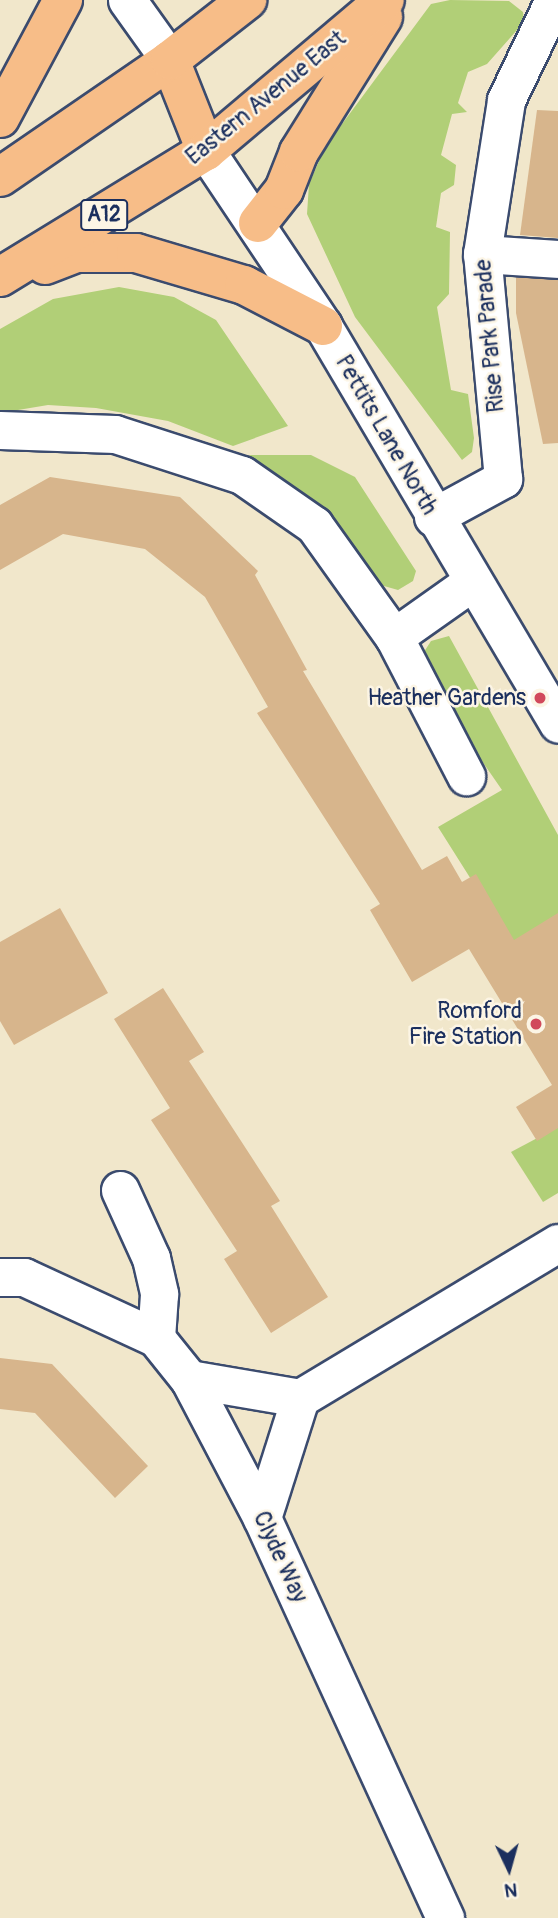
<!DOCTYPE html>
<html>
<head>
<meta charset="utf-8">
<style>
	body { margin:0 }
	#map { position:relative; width:558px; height:1918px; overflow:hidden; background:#f1e7cb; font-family:Pangolin,sans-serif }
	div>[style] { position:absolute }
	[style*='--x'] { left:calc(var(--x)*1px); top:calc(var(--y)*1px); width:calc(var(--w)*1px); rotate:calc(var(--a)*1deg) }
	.green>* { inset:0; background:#b1cf77 }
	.building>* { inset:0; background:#d7b58c }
	.roads { filter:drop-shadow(2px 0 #3b4b6e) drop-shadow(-2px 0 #3b4b6e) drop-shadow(0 2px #3b4b6e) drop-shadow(0 -2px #3b4b6e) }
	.street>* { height:37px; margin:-18.5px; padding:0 18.5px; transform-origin:18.5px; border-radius:18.5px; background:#fff }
	.highway>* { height:38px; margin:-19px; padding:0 19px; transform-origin:19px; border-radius:19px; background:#f7bd88 }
	.dots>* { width:19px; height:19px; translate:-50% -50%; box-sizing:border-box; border:4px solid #fcf5e5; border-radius:50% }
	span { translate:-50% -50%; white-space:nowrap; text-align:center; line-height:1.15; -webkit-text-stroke:5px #fcf5e5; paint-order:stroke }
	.shield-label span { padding:2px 5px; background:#fcf5e5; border:2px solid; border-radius:5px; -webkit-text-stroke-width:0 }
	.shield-label { font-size:21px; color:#1b2f5e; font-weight:700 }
	.street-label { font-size:23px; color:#1b2f5e }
	.poi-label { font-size:23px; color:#1b2f5e }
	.right { translate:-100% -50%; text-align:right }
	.north { position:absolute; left:474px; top:1834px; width:70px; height:70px; -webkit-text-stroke:5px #fcf5e5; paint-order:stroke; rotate:175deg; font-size:19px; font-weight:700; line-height:28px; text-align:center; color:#1b2f5e }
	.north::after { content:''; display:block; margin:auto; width:24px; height:32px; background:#1b2f5e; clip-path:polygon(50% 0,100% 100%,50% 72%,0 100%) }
</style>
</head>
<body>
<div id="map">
	<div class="green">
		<div style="clip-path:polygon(450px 0,509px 1px,523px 12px,524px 22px,487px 64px,468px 72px,458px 103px,467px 112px,452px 114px,441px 155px,456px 165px,454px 185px,441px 193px,436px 227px,450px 232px,449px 294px,437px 307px,451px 390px,468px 394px,474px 438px,472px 452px,462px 460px,355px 317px,307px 214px,309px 184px,325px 147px,431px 4px)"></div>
		<div style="clip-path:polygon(119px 287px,174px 297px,216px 320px,288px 426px,233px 446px,168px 421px,96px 408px,48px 405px,0 413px,0 329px,53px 299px)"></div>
		<div style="clip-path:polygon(249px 455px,311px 455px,355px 477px,416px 571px,413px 581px,398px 590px,370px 582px,313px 509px)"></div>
		<div style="clip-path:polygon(449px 636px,558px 835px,558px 927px,502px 954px,498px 922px,438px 827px,502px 790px,426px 680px,422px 655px,431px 641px)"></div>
		<div style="clip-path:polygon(558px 1127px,558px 1193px,543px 1202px,511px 1152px)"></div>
	</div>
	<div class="building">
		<div style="clip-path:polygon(537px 110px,558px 111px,558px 238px,520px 235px)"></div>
		<div style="clip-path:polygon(516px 277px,558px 280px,558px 443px,543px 444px,516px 313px)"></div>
		<div style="clip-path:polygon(50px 477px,180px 497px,258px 571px,255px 575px,307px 670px,303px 671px,422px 870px,447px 856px,462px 882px,476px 874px,514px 940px,558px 913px,558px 1128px,537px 1141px,516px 1107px,552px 1085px,469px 949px,412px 982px,370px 910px,380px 904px,257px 713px,268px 707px,205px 597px,145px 549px,63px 534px,0 570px,0 505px)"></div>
		<div style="clip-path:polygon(60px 908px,108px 993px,14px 1045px,0 1021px,0 942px)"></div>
		<div style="clip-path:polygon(163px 988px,204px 1052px,189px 1061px,280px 1201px,271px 1206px,328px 1297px,271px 1333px,224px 1259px,237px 1251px,151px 1120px,170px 1108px,114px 1019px)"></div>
		<div style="clip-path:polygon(0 1358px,52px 1364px,148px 1466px,115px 1498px,35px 1413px,0 1409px)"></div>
	</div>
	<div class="roads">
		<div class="street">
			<div style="--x:127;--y:0;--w:74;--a:54.4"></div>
			<div style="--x:206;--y:151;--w:211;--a:56.2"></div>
			<div style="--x:323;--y:326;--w:462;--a:59.4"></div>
			<div style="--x:482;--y:254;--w:76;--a:3.8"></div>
			<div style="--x:0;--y:430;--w:115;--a:2"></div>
			<div style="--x:115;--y:434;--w:133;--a:17.9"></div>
			<div style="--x:242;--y:475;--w:88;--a:34.8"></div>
			<div style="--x:314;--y:525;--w:138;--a:54.5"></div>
			<div style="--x:394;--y:637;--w:157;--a:62.6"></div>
			<div style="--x:433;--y:517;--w:80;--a:-28.5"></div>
			<div style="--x:503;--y:479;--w:226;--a:-95.3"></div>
			<div style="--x:482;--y:254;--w:156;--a:-81.1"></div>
			<div style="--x:506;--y:100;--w:111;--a:-64.4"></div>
			<div style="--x:394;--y:637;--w:95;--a:-35.2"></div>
			<div style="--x:120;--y:1190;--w:75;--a:65.5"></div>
			<div style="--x:151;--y:1258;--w:37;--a:77"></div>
			<div style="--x:159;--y:1294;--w:44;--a:93.9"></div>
			<div style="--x:0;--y:1277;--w:24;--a:0"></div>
			<div style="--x:24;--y:1277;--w:145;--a:24.8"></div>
			<div style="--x:156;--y:1338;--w:53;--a:51.2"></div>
			<div style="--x:189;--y:1379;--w:157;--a:62.3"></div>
			<div style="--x:262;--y:1518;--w:440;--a:65.4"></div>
			<div style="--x:189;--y:1379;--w:113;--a:9.7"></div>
			<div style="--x:262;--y:1518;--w:126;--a:-72.4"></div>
			<div style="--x:300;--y:1398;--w:301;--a:-31"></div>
		</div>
		<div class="highway">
			<div style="--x:170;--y:60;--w:98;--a:68.4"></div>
			<div style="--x:0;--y:118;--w:134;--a:-61.9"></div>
			<div style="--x:0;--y:177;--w:206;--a:-34.5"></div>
			<div style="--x:170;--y:60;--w:98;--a:-37.9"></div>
			<div style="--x:258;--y:223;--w:42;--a:-51.8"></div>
			<div style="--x:284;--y:190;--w:41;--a:-68.5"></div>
			<div style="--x:299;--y:152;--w:159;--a:-58.1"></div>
			<div style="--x:45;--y:265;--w:34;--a:-21"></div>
			<div style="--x:77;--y:253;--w:59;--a:0"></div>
			<div style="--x:136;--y:253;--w:113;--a:16.5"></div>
			<div style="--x:244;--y:285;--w:89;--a:27.4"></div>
			<div style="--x:0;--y:277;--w:241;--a:-31.5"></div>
			<div style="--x:206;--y:151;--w:234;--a:-40.2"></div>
		</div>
	</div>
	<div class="dots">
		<div style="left:540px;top:698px;background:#d1495b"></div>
		<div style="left:536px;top:1024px;background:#d1495b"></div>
	</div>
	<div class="shield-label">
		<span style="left:104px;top:215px">A12</span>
	</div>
	<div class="street-label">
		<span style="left:266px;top:98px;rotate:-39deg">Eastern Avenue East</span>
		<span style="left:490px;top:336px;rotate:-95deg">Rise Park Parade</span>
		<span style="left:386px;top:435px;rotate:60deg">Pettits Lane North</span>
		<span style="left:280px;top:1557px;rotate:65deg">Clyde Way</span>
	</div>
	<div class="poi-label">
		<span class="right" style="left:526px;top:698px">Heather Gardens</span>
		<span class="right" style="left:522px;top:1024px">Romford<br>Fire Station</span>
	</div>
	<div class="north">N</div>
</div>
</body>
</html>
